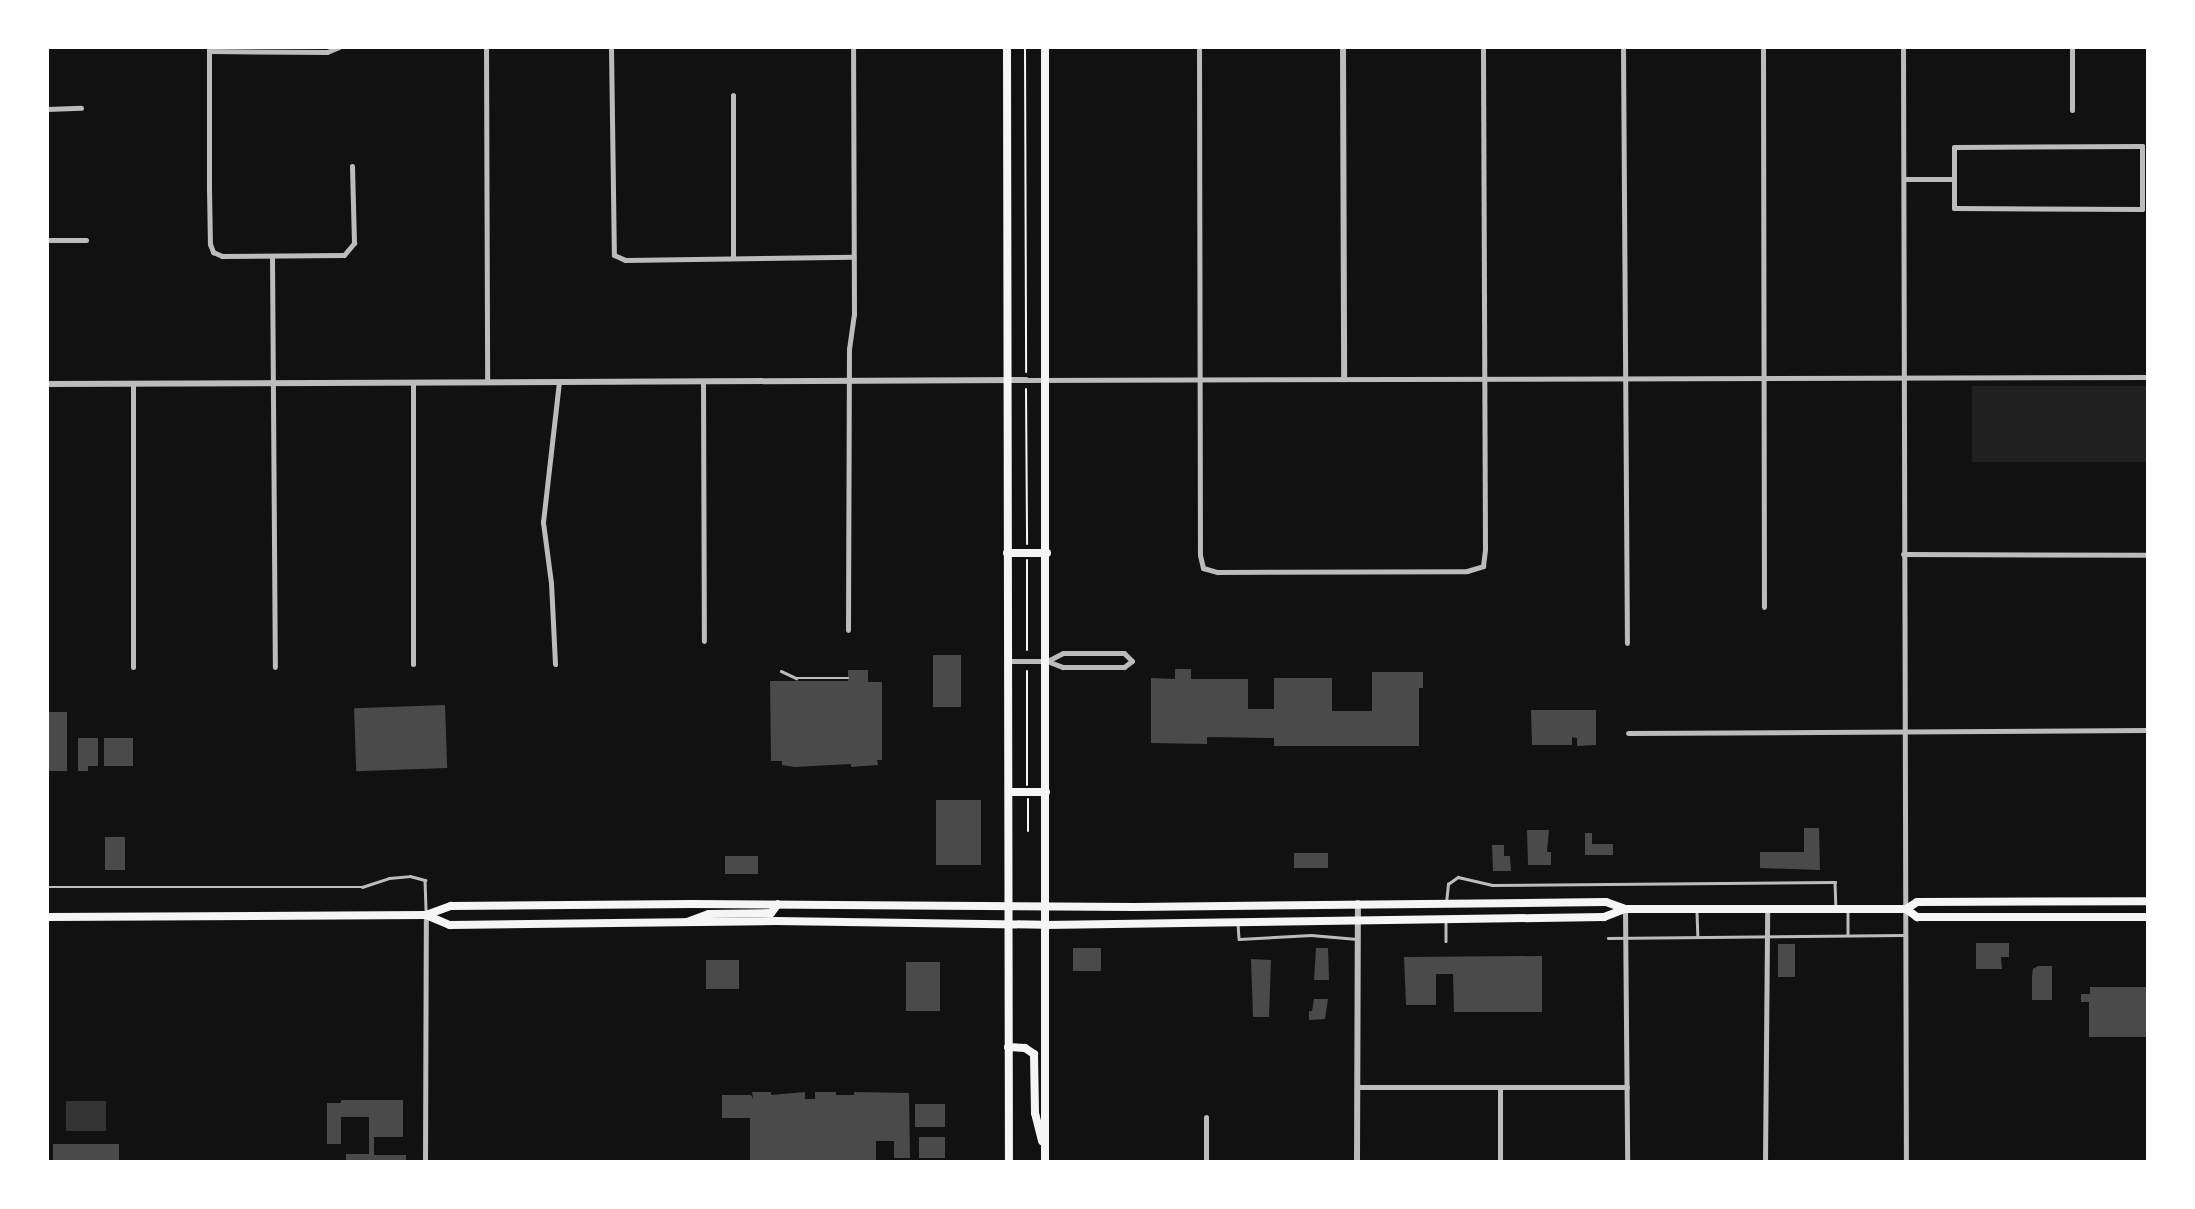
<!DOCTYPE html>
<html>
<head>
<meta charset="utf-8">
<style>
	body { margin:0 }
	#map { position:relative; width:2195px; height:1209px; overflow:hidden; background:#111; font-family:"Roboto Condensed",sans-serif }
	div>[style] { position:absolute }
	[style*='--x'] { left:calc(var(--x)*1px); top:calc(var(--y)*1px); width:calc(var(--w)*1px); rotate:calc(var(--a)*1deg) }
	.green>* { inset:0; background:#202020; transform-origin:0 0 }
	.water>* { inset:0; background:#333; transform-origin:0 0 }
	.building>* { inset:0; background:#4a4a4a; transform-origin:0 0 }
	.path>* { height:2px; margin:-1px; padding:0 1px; transform-origin:1px; border-radius:1px; background:#f5f5f5 }
	.service>* { height:2.5px; margin:-1.25px; padding:0 1.25px; transform-origin:1.25px; border-radius:1.25px; background:#bcbcbc }
	.minor>* { height:5px; margin:-2.5px; padding:0 2.5px; transform-origin:2.5px; border-radius:2.5px; background:#bcbcbc }
	.tertiary>* { height:6px; margin:-3px; padding:0 3px; transform-origin:3px; border-radius:3px; background:#bcbcbc }
	.primary>* { height:8px; margin:-4px; padding:0 4px; transform-origin:4px; border-radius:4px; background:#f5f5f5 }
	span { translate:-50% -50%; white-space:nowrap; text-align:center; line-height:1.15; -webkit-text-stroke:6px #fff; paint-order:stroke }
	.frame { position:absolute; inset:0; border:49px solid #fff; pointer-events:none }
</style>
</head>
<body>
<div id="map">
	<div class="green">
		<div style="left:2148px;top:386px;width:76px;height:176px;rotate:90deg"></div>
	</div>
	<div class="water">
		<div style="left:106px;top:1101px;width:30px;height:40px;rotate:90deg"></div>
	</div>
	<div class="building">
		<div style="left:933px;top:655px;width:28px;height:52px"></div>
		<div style="clip-path:polygon(1175px 669px,1191px 669px,1191px 679px,1248px 679px,1248px 709px,1274px 709px,1274px 678px,1332px 678px,1332px 711px,1372px 711px,1372px 672px,1423px 672px,1423px 688px,1419px 688px,1419px 746px,1274px 746px,1274px 738px,1207px 737px,1207px 744px,1151px 743px,1151px 678px,1175px 679px)"></div>
		<div style="clip-path:polygon(848px 670px,868px 670px,868px 682px,882px 682px,882px 760px,877px 760px,878px 765px,851px 767px,851px 764px,794px 767px,782px 765px,782px 761px,771px 761px,770px 681px,848px 681px)"></div>
		<div style="left:445px;top:705px;width:63px;height:91px;rotate:88deg"></div>
		<div style="clip-path:polygon(1531px 710px,1596px 710px,1596px 745px,1577px 746px,1577px 738px,1572px 737px,1572px 745px,1532px 745px)"></div>
		<div style="left:47px;top:712px;width:20px;height:59px"></div>
		<div style="clip-path:polygon(78px 738px,98px 738px,98px 766px,88px 766px,88px 771px,78px 771px)"></div>
		<div style="left:104px;top:738px;width:29px;height:28px"></div>
		<div style="left:936px;top:800px;width:45px;height:65px"></div>
		<div style="clip-path:polygon(1804px 828px,1819px 828px,1820px 870px,1760px 868px,1760px 852px,1804px 852px)"></div>
		<div style="clip-path:polygon(1527px 830px,1549px 830px,1547px 852px,1551px 852px,1551px 865px,1528px 865px)"></div>
		<div style="clip-path:polygon(1585px 833px,1592px 833px,1592px 844px,1613px 844px,1613px 855px,1585px 855px)"></div>
		<div style="left:105px;top:837px;width:20px;height:33px"></div>
		<div style="clip-path:polygon(1492px 845px,1504px 845px,1504px 856px,1510px 856px,1511px 871px,1493px 871px)"></div>
		<div style="left:1294px;top:853px;width:34px;height:15px"></div>
		<div style="left:725px;top:856px;width:33px;height:18px"></div>
		<div style="clip-path:polygon(1976px 943px,2009px 943px,2009px 957px,2001px 957px,2002px 969px,1976px 969px)"></div>
		<div style="left:1778px;top:944px;width:17px;height:33px"></div>
		<div style="left:1073px;top:948px;width:28px;height:23px"></div>
		<div style="clip-path:polygon(1316px 948px,1328px 948px,1329px 980px,1314px 980px)"></div>
		<div style="clip-path:polygon(1542px 956px,1542px 1012px,1454px 1012px,1453px 974px,1436px 974px,1436px 1005px,1406px 1005px,1404px 957px)"></div>
		<div style="clip-path:polygon(1251px 959px,1271px 960px,1269px 1017px,1253px 1017px)"></div>
		<div style="left:706px;top:960px;width:33px;height:29px"></div>
		<div style="left:906px;top:962px;width:34px;height:49px"></div>
		<div style="clip-path:polygon(2038px 966px,2052px 966px,2052px 1000px,2032px 1000px,2032px 976px,2033px 969px)"></div>
		<div style="clip-path:polygon(2090px 987px,2146px 987px,2146px 1037px,2089px 1037px,2089px 1002px,2081px 1002px,2081px 994px,2090px 994px)"></div>
		<div style="clip-path:polygon(1314px 999px,1328px 999px,1325px 1019px,1309px 1020px,1309px 1011px,1312px 1011px)"></div>
		<div style="clip-path:polygon(752px 1092px,771px 1092px,771px 1095px,805px 1092px,805px 1099px,815px 1099px,815px 1092px,836px 1092px,836px 1095px,854px 1095px,854px 1092px,909px 1093px,910px 1158px,894px 1158px,894px 1141px,876px 1141px,876px 1162px,750px 1162px,750px 1118px,722px 1118px,722px 1095px,751px 1095px,753px 1099px)"></div>
		<div style="clip-path:polygon(341px 1100px,403px 1100px,403px 1137px,374px 1137px,374px 1155px,406px 1155px,406px 1162px,346px 1162px,346px 1154px,369px 1154px,369px 1117px,341px 1117px,341px 1144px,327px 1144px,327px 1103px,341px 1103px)"></div>
		<div style="left:915px;top:1104px;width:30px;height:23px"></div>
		<div style="left:919px;top:1137px;width:26px;height:21px"></div>
		<div style="left:53px;top:1144px;width:66px;height:18px"></div>
	</div>
	<div class="path">
		<div style="--x:1025;--y:47;--w:325;--a:89.8"></div>
		<div style="--x:1026;--y:389;--w:155;--a:89.6"></div>
		<div style="--x:1027;--y:560;--w:90;--a:90"></div>
		<div style="--x:1027;--y:671;--w:114;--a:90"></div>
		<div style="--x:1028;--y:799;--w:32;--a:90"></div>
	</div>
	<div class="service">
		<div style="--x:781;--y:671;--w:17;--a:25"></div>
		<div style="--x:796;--y:678;--w:52;--a:0"></div>
		<div style="--x:47;--y:887;--w:315;--a:0"></div>
		<div style="--x:362;--y:887;--w:28;--a:-18"></div>
		<div style="--x:389;--y:878;--w:21;--a:-5"></div>
		<div style="--x:410;--y:876;--w:16;--a:15"></div>
		<div style="--x:425;--y:880;--w:33;--a:88"></div>
		<div style="--x:1446;--y:903;--w:19;--a:-84"></div>
		<div style="--x:1448;--y:884;--w:12;--a:-35"></div>
		<div style="--x:1458;--y:877;--w:35;--a:13"></div>
		<div style="--x:1492;--y:885;--w:343;--a:-0.5"></div>
		<div style="--x:1835;--y:882;--w:25;--a:88"></div>
		<div style="--x:1697;--y:912;--w:25;--a:88"></div>
		<div style="--x:1848;--y:912;--w:23;--a:90"></div>
		<div style="--x:1446;--y:920;--w:21;--a:90"></div>
		<div style="--x:1238;--y:924;--w:15;--a:86"></div>
		<div style="--x:1239;--y:939;--w:72;--a:-3.2"></div>
		<div style="--x:1311;--y:935;--w:46;--a:5"></div>
		<div style="--x:1608;--y:938;--w:295;--a:-0.6"></div>
	</div>
	<div class="minor">
		<div style="--x:209;--y:47;--w:142;--a:90"></div>
		<div style="--x:209;--y:189;--w:55;--a:89"></div>
		<div style="--x:210;--y:244;--w:9;--a:69"></div>
		<div style="--x:213;--y:252;--w:10;--a:24"></div>
		<div style="--x:222;--y:256;--w:122;--a:-0.5"></div>
		<div style="--x:344;--y:255;--w:16;--a:-50"></div>
		<div style="--x:354;--y:243;--w:77;--a:-91.5"></div>
		<div style="--x:486;--y:47;--w:335;--a:89.8"></div>
		<div style="--x:611;--y:47;--w:208;--a:89.2"></div>
		<div style="--x:614;--y:255;--w:12;--a:24"></div>
		<div style="--x:625;--y:260;--w:228;--a:-0.8"></div>
		<div style="--x:1199;--y:47;--w:508;--a:89.89"></div>
		<div style="--x:1200;--y:555;--w:13;--a:77"></div>
		<div style="--x:1203;--y:568;--w:15;--a:16"></div>
		<div style="--x:1217;--y:572;--w:250;--a:-0.2"></div>
		<div style="--x:1467;--y:571;--w:17;--a:-17"></div>
		<div style="--x:1483;--y:566;--w:17;--a:-83"></div>
		<div style="--x:1485;--y:549;--w:502;--a:-90.23"></div>
		<div style="--x:1623;--y:47;--w:596;--a:89.62"></div>
		<div style="--x:1763;--y:47;--w:560;--a:89.9"></div>
		<div style="--x:1903;--y:47;--w:1115;--a:89.85"></div>
		<div style="--x:2072;--y:47;--w:63;--a:90"></div>
		<div style="--x:209;--y:51;--w:118;--a:0.5"></div>
		<div style="--x:327;--y:52;--w:13;--a:-23"></div>
		<div style="--x:733;--y:95;--w:163;--a:90"></div>
		<div style="--x:47;--y:109;--w:34;--a:-2"></div>
		<div style="--x:2142;--y:146;--w:63;--a:90"></div>
		<div style="--x:2142;--y:209;--w:188;--a:-179.7"></div>
		<div style="--x:1954;--y:208;--w:61;--a:-90"></div>
		<div style="--x:1954;--y:147;--w:188;--a:-0.3"></div>
		<div style="--x:1904;--y:179;--w:50;--a:0"></div>
		<div style="--x:47;--y:240;--w:39;--a:0"></div>
		<div style="--x:272;--y:256;--w:411;--a:89.6"></div>
		<div style="--x:1026;--y:380;--w:1122;--a:-0.15"></div>
		<div style="--x:703;--y:381;--w:260;--a:89.8"></div>
		<div style="--x:1903;--y:554;--w:245;--a:0.2"></div>
		<div style="--x:848;--y:630;--w:281;--a:-89.8"></div>
		<div style="--x:849;--y:349;--w:34;--a:-82"></div>
		<div style="--x:854;--y:315;--w:268;--a:-90.2"></div>
		<div style="--x:1007;--y:661;--w:40;--a:0"></div>
		<div style="--x:1047;--y:661;--w:17;--a:21"></div>
		<div style="--x:1063;--y:667;--w:61;--a:0"></div>
		<div style="--x:1124;--y:667;--w:10;--a:-37"></div>
		<div style="--x:1132;--y:661;--w:11;--a:-135"></div>
		<div style="--x:1124;--y:653;--w:61;--a:180"></div>
		<div style="--x:1063;--y:653;--w:18;--a:153"></div>
		<div style="--x:413;--y:664;--w:282;--a:-90"></div>
		<div style="--x:555;--y:664;--w:81;--a:-92.8"></div>
		<div style="--x:551;--y:583;--w:62;--a:-97.5"></div>
		<div style="--x:543;--y:522;--w:141;--a:-83.5"></div>
		<div style="--x:133;--y:667;--w:284;--a:-90"></div>
		<div style="--x:1628;--y:733;--w:520;--a:-0.33"></div>
		<div style="--x:1625;--y:909;--w:253;--a:89.5"></div>
		<div style="--x:1357;--y:1087;--w:270;--a:0"></div>
		<div style="--x:1500;--y:1087;--w:75;--a:90"></div>
		<div style="--x:1206;--y:1117;--w:45;--a:90"></div>
		<div style="--x:425;--y:1162;--w:247;--a:-89.8"></div>
		<div style="--x:1765;--y:1162;--w:252;--a:-89.5"></div>
	</div>
	<div class="tertiary">
		<div style="--x:1343;--y:47;--w:332;--a:89.8"></div>
		<div style="--x:47;--y:384;--w:979;--a:-0.23"></div>
		<div style="--x:1357;--y:1162;--w:259;--a:-89.8"></div>
	</div>
	<div class="primary">
		<div style="--x:1007;--y:47;--w:1115;--a:89.9"></div>
		<div style="--x:1007;--y:553;--w:40;--a:0"></div>
		<div style="--x:1010;--y:792;--w:36;--a:0"></div>
		<div style="--x:1906;--y:909;--w:14;--a:36"></div>
		<div style="--x:1917;--y:917;--w:231;--a:0"></div>
		<div style="--x:426;--y:915;--w:26;--a:23"></div>
		<div style="--x:450;--y:925;--w:325;--a:-0.7"></div>
		<div style="--x:775;--y:921;--w:270;--a:0.8"></div>
		<div style="--x:1045;--y:925;--w:559;--a:-0.82"></div>
		<div style="--x:1604;--y:917;--w:22;--a:-21"></div>
		<div style="--x:1625;--y:909;--w:281;--a:0"></div>
		<div style="--x:1906;--y:909;--w:13;--a:-32"></div>
		<div style="--x:1917;--y:902;--w:231;--a:-0.2"></div>
		<div style="--x:47;--y:917;--w:379;--a:-0.3"></div>
		<div style="--x:426;--y:915;--w:27;--a:-20"></div>
		<div style="--x:451;--y:906;--w:242;--a:-0.5"></div>
		<div style="--x:693;--y:904;--w:442;--a:0.4"></div>
		<div style="--x:1135;--y:907;--w:471;--a:-0.6"></div>
		<div style="--x:1606;--y:902;--w:20;--a:20"></div>
		<div style="--x:687;--y:922;--w:23;--a:-20"></div>
		<div style="--x:709;--y:914;--w:62;--a:-0.9"></div>
		<div style="--x:771;--y:913;--w:11;--a:-52"></div>
		<div style="--x:1008;--y:1047;--w:17;--a:3"></div>
		<div style="--x:1025;--y:1048;--w:11;--a:34"></div>
		<div style="--x:1034;--y:1054;--w:59;--a:89"></div>
		<div style="--x:1035;--y:1113;--w:29;--a:76"></div>
		<div style="--x:1045;--y:1162;--w:1115;--a:-90"></div>
	</div>
	<div class="frame"></div>
</div>
</body>
</html>
